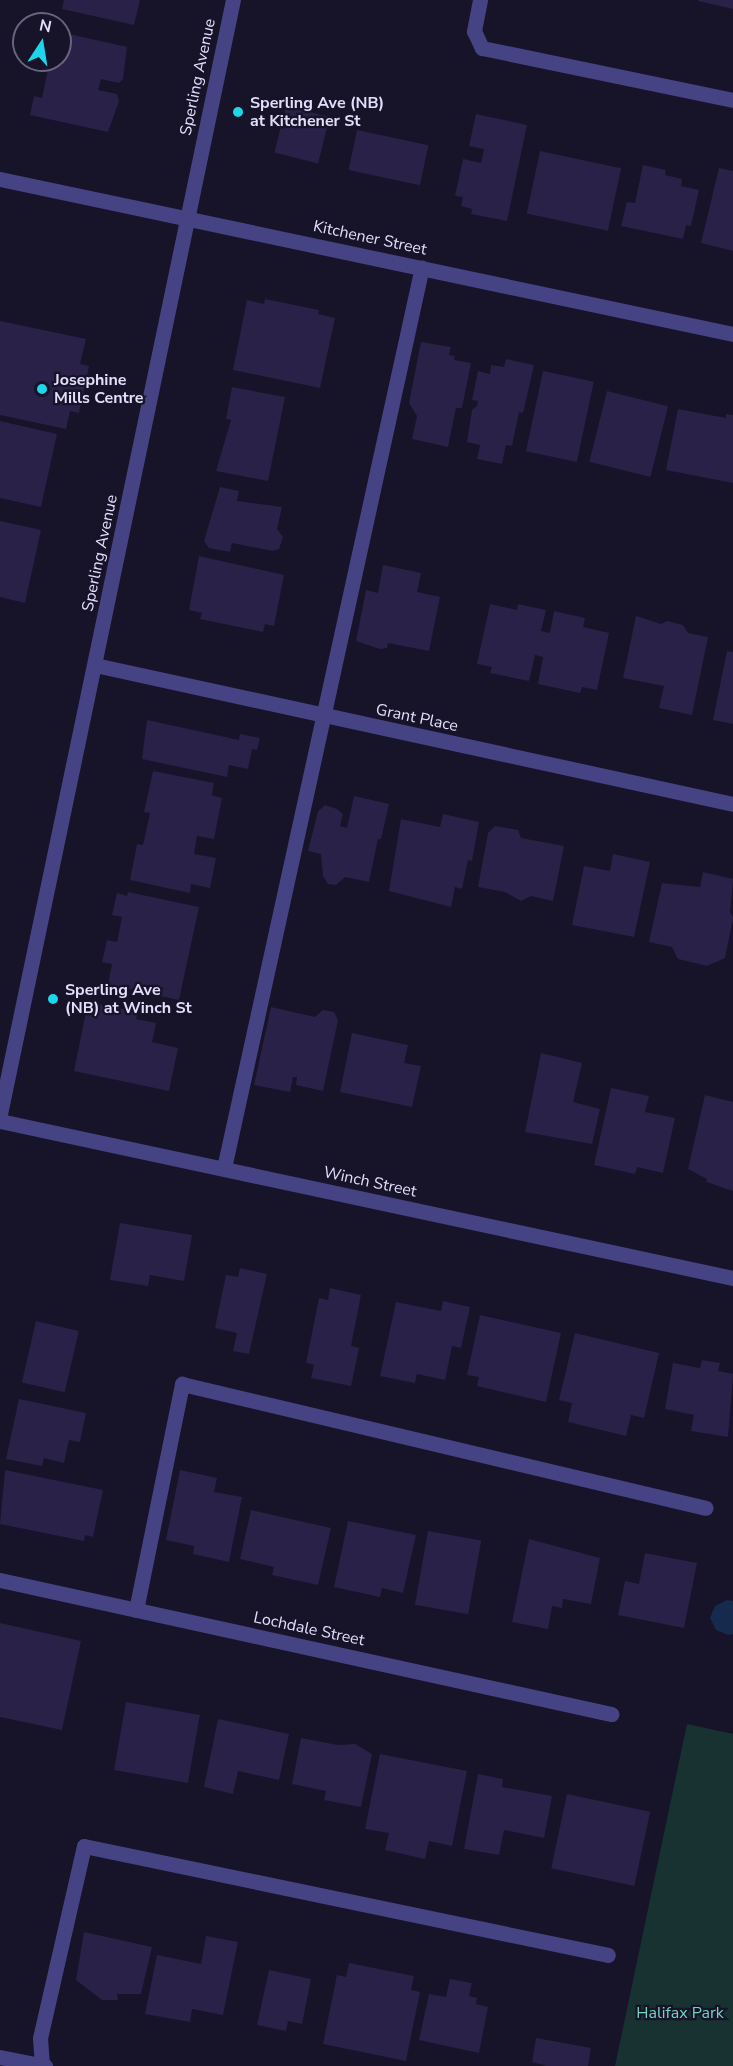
<!DOCTYPE html>
<html>
<head>
<meta charset="utf-8">
<style>
  body { margin:0 }
  #map { position:relative; width:733px; height:2066px; overflow:hidden; background:#171329; font-family:"Nunito Sans",sans-serif }
  div>[style] { position:absolute }
  .green>* { inset:0; background:#173231 }
  .water>* { inset:0; background:#152a4c }
  .building>* { inset:0; background:#292148; transform-origin:0 0 }
  .minor>* { height:15px; margin:-7.5px; padding:0 7.5px; transform-origin:7.5px; border-radius:7.5px; background:#454383 }
  .dots>* { width:16px; height:16px; translate:-50% -50%; box-sizing:border-box; border:3px solid #171329; border-radius:50% }
  span { translate:-50% -50%; white-space:nowrap; text-align:center; line-height:1.15; -webkit-text-stroke:4.5px #171329; paint-order:stroke }
  .street-label { font-size:16px; color:#e2defc }
  .poi-label { font-size:16px; color:#e2defc; font-weight:700 }
  .left { translate:0 -50%; text-align:left }
  .park-label { font-size:16px; color:#70d6bc }
  .north { position:absolute; left:12px; top:12px; width:60px; height:60px; box-sizing:border-box; background:#171329; border:2px solid #68647d; border-radius:50%; rotate:12deg; font-size:16px; font-weight:700; line-height:24px; text-align:center; color:#e2defc }
  .north::after { content:''; display:block; margin:auto; width:21px; height:27px; background:#1ed6e9; clip-path:polygon(50% 0,100% 100%,50% 72%,0 100%) }
</style>
</head>
<body>
<div id="map">
  <div class="green">
    <div style="clip-path:polygon(687px 1724px,733px 1734px,733px 2066px,615px 2066px)"></div>
  </div>
  <div class="water">
    <div style="clip-path:polygon(727px 1600px,733px 1601px,733px 1634px,728px 1635px,716px 1630px,710px 1618px,715px 1606px)"></div>
  </div>
  <div class="building">
    <div style="clip-path:polygon(64px 0,140px 0,134px 25px,62px 9px)"></div>
    <div style="clip-path:polygon(698px 0,733px 0,733px 9px,698px 1px)"></div>
    <div style="clip-path:polygon(60px 32px,127px 47px,123px 79px,119px 83px,101px 79px,98px 90px,117px 94px,119px 101px,108px 132px,30px 115px,34px 96px,42px 98px,50px 60px,60px 60px)"></div>
    <div style="left:286px;top:106px;width:45px;height:48px;rotate:14deg"></div>
    <div style="clip-path:polygon(476px 114px,527px 125px,507px 221px,471px 214px,472px 209px,461px 206px,463px 197px,455px 196px,463px 159px,481px 163px,484px 149px,469px 146px)"></div>
    <div style="left:357px;top:130px;width:73px;height:41px;rotate:12deg"></div>
    <div style="left:540px;top:151px;width:83px;height:64px;rotate:12deg"></div>
    <div style="clip-path:polygon(643px 165px,666px 170px,665px 175px,682px 179px,681px 186px,699px 190px,691px 226px,686px 225px,683px 239px,621px 226px,627px 202px,635px 203px)"></div>
    <div style="clip-path:polygon(719px 168px,733px 171px,733px 251px,701px 243px)"></div>
    <div style="clip-path:polygon(265px 299px,319px 310px,318px 314px,335px 318px,320px 388px,233px 370px,247px 300px,264px 304px)"></div>
    <div style="clip-path:polygon(0 321px,86px 339px,80px 364px,89px 366px,79px 413px,70px 411px,66px 429px,0 415px)"></div>
    <div style="clip-path:polygon(421px 342px,451px 347px,449px 355px,455px 356px,454px 360px,471px 363px,462px 408px,456px 408px,448px 447px,412px 439px,417px 416px,409px 403px)"></div>
    <div style="clip-path:polygon(506px 359px,534px 365px,523px 413px,519px 412px,512px 446px,506px 445px,502px 464px,477px 459px,480px 445px,467px 442px,472px 410px,477px 406px,478px 401px,472px 400px,478px 371px,490px 374px,491px 365px,504px 367px)"></div>
    <div style="left:543px;top:371px;width:52px;height:82px;rotate:12deg"></div>
    <div style="clip-path:polygon(232px 387px,285px 397px,268px 481px,216px 471px,231px 420px,226px 419px)"></div>
    <div style="left:607px;top:391px;width:63px;height:73px;rotate:14deg"></div>
    <div style="clip-path:polygon(678px 409px,726px 418px,726px 414px,733px 415px,733px 483px,666px 470px)"></div>
    <div style="clip-path:polygon(0 421px,57px 434px,41px 507px,0 498px)"></div>
    <div style="clip-path:polygon(220px 487px,239px 491px,237px 501px,282px 507px,277px 529px,283px 537px,279px 549px,273px 551px,232px 543px,230px 552px,209px 548px,204px 541px)"></div>
    <div style="clip-path:polygon(0 521px,41px 530px,25px 603px,0 597px)"></div>
    <div style="clip-path:polygon(199px 556px,284px 575px,274px 626px,265px 624px,263px 632px,200px 619px,202px 613px,189px 610px)"></div>
    <div style="clip-path:polygon(383px 565px,421px 573px,417px 592px,440px 597px,429px 651px,388px 643px,387px 648px,380px 649px,356px 641px,366px 590px,378px 593px)"></div>
    <div style="clip-path:polygon(490px 604px,517px 610px,518px 604px,546px 610px,541px 631px,550px 633px,554px 611px,585px 618px,583px 627px,609px 633px,597px 690px,582px 687px,580px 693px,538px 684px,543px 657px,535px 655px,529px 681px,490px 673px,492px 667px,477px 664px)"></div>
    <div style="clip-path:polygon(636px 616px,661px 624px,667px 621px,683px 625px,688px 633px,708px 637px,692px 715px,659px 708px,664px 686px,623px 678px)"></div>
    <div style="clip-path:polygon(727px 651px,733px 652px,733px 724px,713px 720px)"></div>
    <div style="clip-path:polygon(147px 720px,239px 740px,240px 734px,260px 738px,257px 750px,252px 749px,248px 769px,229px 765px,227px 777px,142px 759px)"></div>
    <div style="clip-path:polygon(153px 771px,214px 783px,212px 795px,222px 798px,214px 839px,197px 836px,194px 854px,216px 858px,210px 888px,191px 884px,190px 893px,130px 880px,137px 844px,143px 845px,150px 813px,144px 812px)"></div>
    <div style="clip-path:polygon(354px 796px,389px 804px,381px 839px,378px 839px,369px 882px,345px 877px,336px 885px,328px 884px,323px 876px,321px 854px,308px 851px,318px 811px,325px 805px,337px 809px,343px 814px,340px 826px,347px 828px)"></div>
    <div style="clip-path:polygon(443px 814px,479px 822px,472px 861px,468px 860px,462px 889px,455px 887px,451px 907px,389px 891px,401px 819px,440px 827px)"></div>
    <div style="clip-path:polygon(495px 826px,518px 830px,521px 838px,564px 846px,553px 901px,531px 896px,521px 901px,505px 892px,478px 887px,488px 833px)"></div>
    <div style="clip-path:polygon(613px 854px,650px 862px,634px 937px,572px 925px,584px 866px,610px 871px)"></div>
    <div style="clip-path:polygon(703px 872px,733px 879px,730px 912px,733px 918px,725px 958px,707px 966px,678px 959px,672px 947px,649px 942px,662px 883px,700px 887px)"></div>
    <div style="clip-path:polygon(128px 892px,199px 907px,179px 1000px,108px 985px,112px 964px,102px 962px,107px 940px,117px 942px,122px 917px,112px 915px,117px 893px,127px 896px)"></div>
    <div style="clip-path:polygon(88px 1002px,138px 1012px,136px 1019px,156px 1023px,152px 1042px,178px 1048px,169px 1091px,74px 1071px)"></div>
    <div style="clip-path:polygon(271px 1007px,315px 1017px,323px 1010px,334px 1012px,338px 1020px,323px 1091px,296px 1085px,297px 1077px,293px 1077px,290px 1092px,254px 1085px)"></div>
    <div style="clip-path:polygon(352px 1033px,408px 1045px,404px 1063px,421px 1066px,412px 1107px,340px 1092px)"></div>
    <div style="clip-path:polygon(541px 1053px,582px 1063px,573px 1102px,600px 1109px,592px 1144px,525px 1132px)"></div>
    <div style="clip-path:polygon(611px 1088px,649px 1096px,645px 1112px,675px 1118px,663px 1173px,637px 1167px,635px 1174px,594px 1165px)"></div>
    <div style="clip-path:polygon(705px 1095px,733px 1102px,733px 1191px,706px 1182px,707px 1179px,688px 1169px)"></div>
    <div style="clip-path:polygon(120px 1223px,192px 1235px,184px 1281px,150px 1275px,148px 1286px,110px 1280px)"></div>
    <div style="clip-path:polygon(240px 1268px,267px 1274px,249px 1354px,233px 1351px,237px 1333px,215px 1328px,226px 1275px,238px 1277px)"></div>
    <div style="clip-path:polygon(330px 1288px,361px 1295px,351px 1346px,359px 1348px,351px 1386px,311px 1378px,314px 1365px,306px 1363px,319px 1298px,328px 1300px)"></div>
    <div style="clip-path:polygon(443px 1301px,470px 1307px,461px 1348px,452px 1346px,445px 1380px,417px 1374px,415px 1383px,380px 1376px,396px 1302px,441px 1311px)"></div>
    <div style="clip-path:polygon(480px 1315px,561px 1333px,546px 1402px,477px 1386px,479px 1377px,467px 1375px)"></div>
    <div style="left:36px;top:1321px;width:44px;height:63px;rotate:13deg"></div>
    <div style="clip-path:polygon(575px 1333px,659px 1353px,644px 1418px,631px 1415px,626px 1436px,568px 1422px,572px 1403px,559px 1400px)"></div>
    <div style="clip-path:polygon(702px 1360px,720px 1363px,718px 1371px,733px 1374px,728px 1437px,691px 1431px,694px 1415px,665px 1409px,673px 1363px,700px 1368px)"></div>
    <div style="clip-path:polygon(19px 1399px,86px 1413px,80px 1442px,69px 1440px,64px 1463px,44px 1458px,42px 1466px,6px 1459px)"></div>
    <div style="clip-path:polygon(5px 1470px,103px 1490px,93px 1537px,85px 1535px,84px 1541px,0 1524px)"></div>
    <div style="clip-path:polygon(180px 1470px,217px 1478px,214px 1492px,242px 1497px,229px 1562px,193px 1554px,194px 1546px,166px 1540px)"></div>
    <div style="clip-path:polygon(251px 1510px,331px 1528px,318px 1585px,272px 1575px,274px 1567px,240px 1559px)"></div>
    <div style="clip-path:polygon(348px 1521px,416px 1535px,403px 1593px,382px 1588px,380px 1597px,334px 1587px)"></div>
    <div style="left:428px;top:1531px;width:54px;height:75px;rotate:10deg"></div>
    <div style="clip-path:polygon(529px 1539px,600px 1558px,591px 1604px,563px 1599px,562px 1608px,552px 1606px,548px 1629px,512px 1622px)"></div>
    <div style="clip-path:polygon(645px 1553px,697px 1563px,684px 1628px,618px 1615px,625px 1581px,639px 1584px)"></div>
    <div style="clip-path:polygon(0 1623px,81px 1641px,62px 1730px,0 1717px)"></div>
    <div style="left:126px;top:1702px;width:75px;height:69px;rotate:10deg"></div>
    <div style="clip-path:polygon(218px 1719px,289px 1734px,279px 1780px,238px 1771px,233px 1794px,204px 1787px)"></div>
    <div style="clip-path:polygon(301px 1738px,338px 1745px,355px 1744px,372px 1754px,361px 1807px,324px 1800px,326px 1791px,292px 1784px)"></div>
    <div style="clip-path:polygon(380px 1754px,467px 1771px,452px 1846px,429px 1841px,425px 1859px,385px 1850px,389px 1833px,365px 1829px)"></div>
    <div style="clip-path:polygon(478px 1774px,503px 1779px,502px 1787px,552px 1796px,544px 1838px,504px 1830px,499px 1855px,464px 1849px)"></div>
    <div style="left:567px;top:1794px;width:85px;height:76px;rotate:12deg"></div>
    <div style="clip-path:polygon(84px 1932px,152px 1947px,141px 1994px,117px 1994px,118px 2000px,102px 2000px,76px 1980px)"></div>
    <div style="clip-path:polygon(206px 1936px,238px 1942px,223px 2015px,192px 2009px,190px 2022px,145px 2014px,157px 1955px,201px 1964px)"></div>
    <div style="clip-path:polygon(349px 1963px,414px 1976px,411px 1990px,420px 1992px,406px 2061px,323px 2044px,337px 1975px,346px 1977px)"></div>
    <div style="clip-path:polygon(269px 1970px,311px 1979px,302px 2024px,288px 2021px,286px 2031px,257px 2025px)"></div>
    <div style="clip-path:polygon(450px 1979px,472px 1983px,469px 1996px,477px 1998px,476px 2004px,488px 2007px,479px 2053px,419px 2040px,429px 1994px,446px 1997px)"></div>
    <div style="clip-path:polygon(536px 2038px,591px 2048px,588px 2066px,547px 2066px,532px 2062px)"></div>
  </div>
  <div class="minor">
    <div style="left:480px;top:0;width:32px;rotate:101deg"></div>
    <div style="left:474px;top:31px;width:19px;rotate:65deg"></div>
    <div style="left:482px;top:48px;width:256px;rotate:11.7deg"></div>
    <div style="left:0;top:179px;width:749px;rotate:11.94deg"></div>
    <div style="left:95px;top:665px;width:653px;rotate:12.29deg"></div>
    <div style="left:0;top:1114px;width:1138px;rotate:-78.19deg"></div>
    <div style="left:0;top:1121px;width:750px;rotate:12.09deg"></div>
    <div style="left:224px;top:1168px;width:922px;rotate:-77.61deg"></div>
    <div style="left:0;top:1580px;width:626px;rotate:12.37deg"></div>
    <div style="left:136px;top:1610px;width:231px;rotate:-78.5deg"></div>
    <div style="left:182px;top:1384px;width:538px;rotate:13.31deg"></div>
    <div style="left:0;top:2057px;width:46px;rotate:11.3deg"></div>
    <div style="left:42px;top:2066px;width:28px;rotate:-94deg"></div>
    <div style="left:40px;top:2038px;width:197px;rotate:-77.1deg"></div>
    <div style="left:84px;top:1846px;width:535px;rotate:11.75deg"></div>
  </div>
  <div class="dots">
    <div style="left:238px;top:112px;background:#1ed6e9"></div>
    <div style="left:42px;top:389px;background:#1ed6e9"></div>
    <div style="left:53px;top:999px;background:#1ed6e9"></div>
  </div>
  <div class="street-label">
    <span style="left:198px;top:77px;rotate:-78deg">Sperling Avenue</span>
    <span style="left:370px;top:238px;rotate:12deg">Kitchener Street</span>
    <span style="left:100px;top:553px;rotate:-78deg">Sperling Avenue</span>
    <span style="left:417px;top:718px;rotate:12deg">Grant Place</span>
    <span style="left:370px;top:1182px;rotate:12deg">Winch Street</span>
    <span style="left:309px;top:1629px;rotate:12deg">Lochdale Street</span>
  </div>
  <div class="poi-label">
    <span class="left" style="left:250px;top:112px">Sperling Ave (NB)<br>at Kitchener St</span>
    <span class="left" style="left:54px;top:389px">Josephine<br>Mills Centre</span>
    <span class="left" style="left:65px;top:999px">Sperling Ave<br>(NB) at Winch St</span>
  </div>
  <div class="park-label">
    <span style="left:680px;top:2013px">Halifax Park</span>
  </div>
  <div class="north">N</div>
</div>
</body>
</html>
